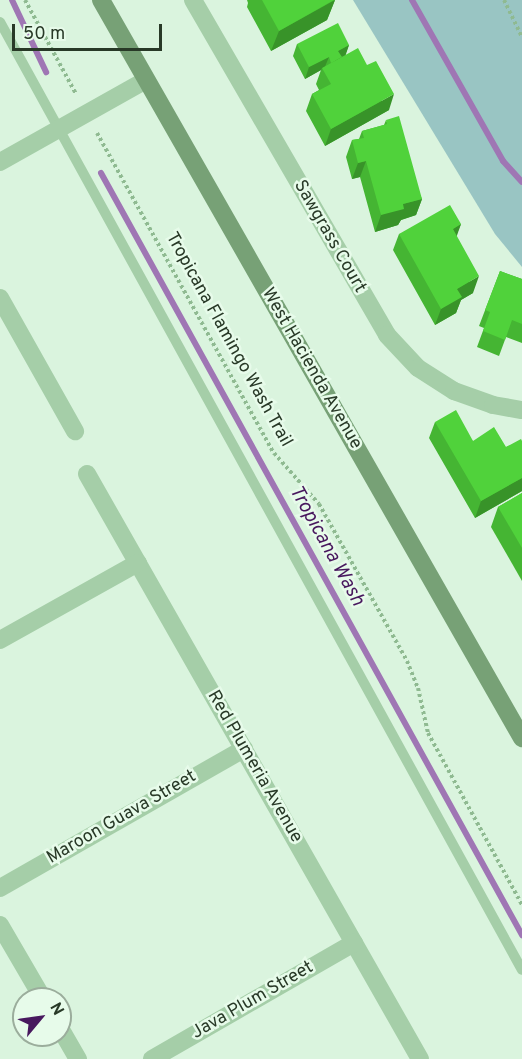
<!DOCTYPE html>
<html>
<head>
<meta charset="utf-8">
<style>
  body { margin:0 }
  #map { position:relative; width:522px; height:1059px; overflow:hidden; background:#daf4de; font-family:Overpass,sans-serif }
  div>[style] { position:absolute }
  .green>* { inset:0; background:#99c5c3 }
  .stream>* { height:6px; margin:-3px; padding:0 3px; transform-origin:3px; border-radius:3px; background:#9f76b4 }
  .path>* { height:4px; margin-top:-2px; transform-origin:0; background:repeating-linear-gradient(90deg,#8fba91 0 3px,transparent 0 6px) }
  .lane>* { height:10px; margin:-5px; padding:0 5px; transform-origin:5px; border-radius:5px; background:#a5cea8 }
  .street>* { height:18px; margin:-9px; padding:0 9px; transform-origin:9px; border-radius:9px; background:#a5cea8 }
  .secondary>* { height:18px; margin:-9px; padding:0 9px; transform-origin:9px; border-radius:9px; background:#77a176 }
  .wall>* { inset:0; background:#45b533 }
  .shaded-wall>* { inset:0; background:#389329 }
  .building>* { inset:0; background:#50d23b }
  span { translate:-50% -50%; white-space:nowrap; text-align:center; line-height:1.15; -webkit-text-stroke:5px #e7fbea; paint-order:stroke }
  .street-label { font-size:18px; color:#283927 }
  .water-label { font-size:20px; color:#48185e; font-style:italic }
  .north { position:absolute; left:12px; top:987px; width:60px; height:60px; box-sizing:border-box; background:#e7fbea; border:2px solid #9bad9c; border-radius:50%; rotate:61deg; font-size:16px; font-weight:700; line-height:24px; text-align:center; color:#283927 }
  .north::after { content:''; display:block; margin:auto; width:21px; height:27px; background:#48185e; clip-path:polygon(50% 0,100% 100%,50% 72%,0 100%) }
  .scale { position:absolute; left:12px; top:24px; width:150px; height:27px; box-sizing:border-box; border:3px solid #283927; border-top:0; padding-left:8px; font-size:18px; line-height:21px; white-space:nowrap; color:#283927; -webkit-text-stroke:4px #e7fbea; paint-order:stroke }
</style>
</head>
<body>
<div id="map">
  <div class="green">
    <div style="clip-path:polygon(353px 0,522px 0,522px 267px,495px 234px)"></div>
  </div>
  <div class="stream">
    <div style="left:12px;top:0;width:80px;rotate:64.7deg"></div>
    <div style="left:412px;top:0;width:185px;rotate:60.5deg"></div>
    <div style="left:503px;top:161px;width:28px;rotate:48deg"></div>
    <div style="left:101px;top:173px;width:871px;rotate:61.08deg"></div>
  </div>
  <div class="path">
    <div style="left:25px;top:0;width:107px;rotate:61.5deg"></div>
    <div style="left:504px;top:0;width:41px;rotate:64.1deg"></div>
    <div style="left:97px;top:133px;width:366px;rotate:61.1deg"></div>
    <div style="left:274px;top:453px;width:68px;rotate:48.6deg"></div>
    <div style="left:319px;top:504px;width:180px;rotate:60.7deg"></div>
    <div style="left:407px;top:661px;width:29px;rotate:68deg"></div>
    <div style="left:418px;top:688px;width:46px;rotate:77.5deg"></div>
    <div style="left:428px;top:733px;width:196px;rotate:61.3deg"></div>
  </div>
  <div class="lane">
    <div style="left:0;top:22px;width:1082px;rotate:61.16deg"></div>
  </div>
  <div class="street">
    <div style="left:193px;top:0;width:387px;rotate:59.9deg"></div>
    <div style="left:387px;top:335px;width:45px;rotate:46.8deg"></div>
    <div style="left:418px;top:368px;width:43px;rotate:32.6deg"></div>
    <div style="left:454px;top:391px;width:41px;rotate:19.7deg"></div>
    <div style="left:493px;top:405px;width:29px;rotate:10deg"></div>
    <div style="left:0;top:162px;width:167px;rotate:-29.3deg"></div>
    <div style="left:0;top:298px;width:153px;rotate:60.6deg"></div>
    <div style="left:87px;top:474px;width:673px;rotate:60.35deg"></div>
    <div style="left:0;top:640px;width:158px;rotate:-29.2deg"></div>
    <div style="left:0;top:888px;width:281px;rotate:-29.7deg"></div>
    <div style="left:0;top:925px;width:86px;rotate:59.8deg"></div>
    <div style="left:60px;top:1028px;width:36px;rotate:60deg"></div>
    <div style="left:152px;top:1059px;width:233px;rotate:-29.9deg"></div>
  </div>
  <div class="secondary">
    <div style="left:101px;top:0;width:850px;rotate:60.3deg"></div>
  </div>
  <div class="wall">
    <div style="clip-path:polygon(247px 0,335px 0,327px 20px,271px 51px,247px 7px,248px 3px)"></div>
    <div style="clip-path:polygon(297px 44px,349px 45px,345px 55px,389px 110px,325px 146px,306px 111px,312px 94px,319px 90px,316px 84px,321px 70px,305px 79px,293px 56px)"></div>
    <div style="clip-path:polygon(386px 120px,422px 199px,416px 215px,401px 220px,398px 225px,375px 232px,360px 177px,352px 179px,346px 157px,352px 140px,359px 139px,362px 131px,384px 125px)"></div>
    <div style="clip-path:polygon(461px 224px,456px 236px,473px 293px,461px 300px,456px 313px,435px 325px,393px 250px,399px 234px)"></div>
    <div style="clip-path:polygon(500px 271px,522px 279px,522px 343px,506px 337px,499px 356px,477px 347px,484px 328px,479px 326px)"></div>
    <div style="clip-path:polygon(435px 422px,473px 441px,506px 447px,522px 441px,522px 491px,475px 518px,429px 438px)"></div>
    <div style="clip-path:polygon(522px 493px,522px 581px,491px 527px,498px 507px)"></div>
  </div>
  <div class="shaded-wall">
    <div style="clip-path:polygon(335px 0,327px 20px,271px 51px,279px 31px)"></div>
    <div style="clip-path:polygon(349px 45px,345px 57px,334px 62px,338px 51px)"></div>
    <div style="clip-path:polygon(329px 57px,324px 69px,322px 68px,321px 70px,305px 79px,309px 67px)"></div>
    <div style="clip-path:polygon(394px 94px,389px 110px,325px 146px,331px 129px)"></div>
    <div style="clip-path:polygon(366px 161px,360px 177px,352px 179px,358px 163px)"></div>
    <div style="clip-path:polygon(422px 199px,416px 215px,401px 220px,398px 225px,375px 232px,381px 215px,403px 204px)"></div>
    <div style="clip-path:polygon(461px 224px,455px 241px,453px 229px)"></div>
    <div style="clip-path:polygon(479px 276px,473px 293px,461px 300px,456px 313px,435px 325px,441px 309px,457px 289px)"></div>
    <div style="clip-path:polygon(522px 478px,522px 491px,475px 518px,481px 501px)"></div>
  </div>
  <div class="building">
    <div style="clip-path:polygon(262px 0,334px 0,279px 31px)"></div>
    <div style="clip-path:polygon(338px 23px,349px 45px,338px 51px,342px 57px,331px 63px,329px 57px,309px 67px,297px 44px)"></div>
    <div style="clip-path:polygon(358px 48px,367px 65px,376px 61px,394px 94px,331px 129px,312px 94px,331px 84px,322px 68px)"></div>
    <div style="clip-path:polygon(399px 116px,422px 199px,403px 204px,404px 209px,381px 215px,366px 161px,358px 163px,352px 140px,364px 138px,362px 131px,387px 124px,386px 120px)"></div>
    <div style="clip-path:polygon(450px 205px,461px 224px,453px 229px,479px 276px,457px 289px,462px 297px,441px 309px,399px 234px)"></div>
    <div style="clip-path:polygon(500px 271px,522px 279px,522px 324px,512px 320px,505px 340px,483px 331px,490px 312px,485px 310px)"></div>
    <div style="clip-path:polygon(456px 410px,473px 441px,494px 427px,506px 447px,521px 439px,522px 441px,522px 478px,481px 501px,435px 422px)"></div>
    <div style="clip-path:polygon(522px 493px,522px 548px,498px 507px)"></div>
  </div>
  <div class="street-label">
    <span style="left:329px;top:237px;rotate:60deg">Sawgrass Court</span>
    <span style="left:228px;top:340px;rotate:61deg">Tropicana Flamingo Wash Trail</span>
    <span style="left:311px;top:369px;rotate:60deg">West Hacienda Avenue</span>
    <span style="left:254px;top:767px;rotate:60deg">Red Plumeria Avenue</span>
    <span style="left:122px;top:818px;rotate:-30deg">Maroon Guava Street</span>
    <span style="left:253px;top:1001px;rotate:-30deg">Java Plum Street</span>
  </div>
  <div class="water-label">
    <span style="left:326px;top:546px;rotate:61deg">Tropicana Wash</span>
  </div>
  <div class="north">N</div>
  <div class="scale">50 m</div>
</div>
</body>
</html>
